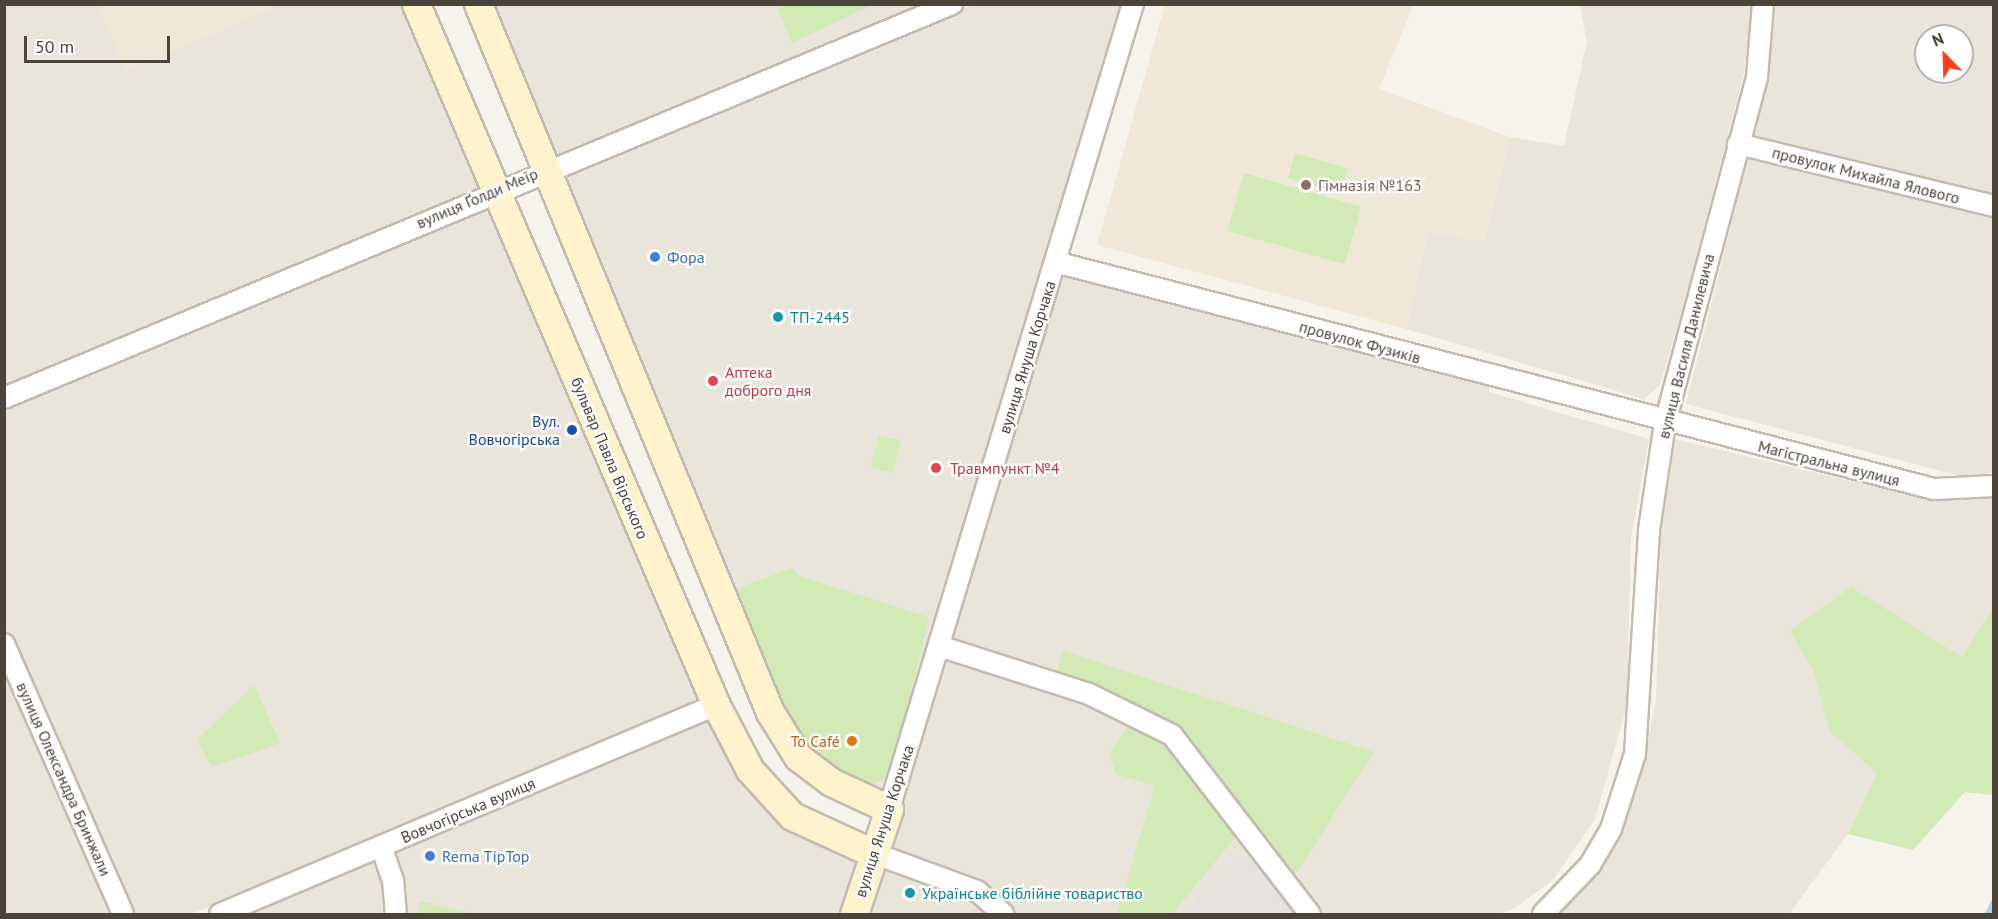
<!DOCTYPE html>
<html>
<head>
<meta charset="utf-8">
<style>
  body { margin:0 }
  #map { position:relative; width:1998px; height:919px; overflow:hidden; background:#f6f3ec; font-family:"PT Sans",sans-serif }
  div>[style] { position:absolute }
  .residential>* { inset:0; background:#eae5da }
  .industrial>* { inset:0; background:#e6e2dd }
  .education>* { inset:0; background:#efe8d6 }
  .green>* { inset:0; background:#d2eab5; transform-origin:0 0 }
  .stream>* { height:6px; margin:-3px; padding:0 3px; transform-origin:3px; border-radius:3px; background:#a9d4f2 }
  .roads { filter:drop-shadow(2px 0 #c2bbae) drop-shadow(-2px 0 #c2bbae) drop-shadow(0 2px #c2bbae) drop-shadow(0 -2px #c2bbae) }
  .street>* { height:20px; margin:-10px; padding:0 10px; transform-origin:10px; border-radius:10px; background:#fff }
  .secondary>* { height:27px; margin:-13.5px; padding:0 13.5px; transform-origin:13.5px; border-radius:13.5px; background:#fff3cd }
  .dots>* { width:16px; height:16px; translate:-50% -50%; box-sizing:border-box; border:3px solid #fff; border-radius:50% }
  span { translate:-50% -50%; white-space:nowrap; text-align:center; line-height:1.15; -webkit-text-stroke:4.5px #fff; paint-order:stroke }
  .street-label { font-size:16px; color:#4b4439 }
  .education-label { font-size:16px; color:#785e54 }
  .left { translate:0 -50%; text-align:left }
  .shop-label { font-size:16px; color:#366cbe }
  .culture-label { font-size:16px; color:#0d838f }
  .health-label { font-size:16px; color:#be3a42 }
  .transit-label { font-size:16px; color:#164399 }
  .right { translate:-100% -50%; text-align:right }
  .food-label { font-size:16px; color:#c56008 }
  .frame { position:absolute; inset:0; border:6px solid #4b4439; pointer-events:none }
  .north { position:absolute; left:1914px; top:24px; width:60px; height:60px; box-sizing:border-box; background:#fff; border:2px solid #b7b4b0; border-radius:50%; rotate:337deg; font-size:16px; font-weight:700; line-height:24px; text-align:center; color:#4b4439 }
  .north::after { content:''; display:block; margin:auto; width:21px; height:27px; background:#fc3f1d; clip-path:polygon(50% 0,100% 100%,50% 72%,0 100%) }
  .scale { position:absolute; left:24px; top:36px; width:146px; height:27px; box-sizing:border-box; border:3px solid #4b4439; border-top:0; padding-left:8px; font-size:18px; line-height:21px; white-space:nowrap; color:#4b4439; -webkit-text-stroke:4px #fff; paint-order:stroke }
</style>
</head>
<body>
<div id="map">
  <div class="residential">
    <div style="clip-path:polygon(5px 5px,407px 5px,482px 180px,478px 192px,5px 391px)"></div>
    <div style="clip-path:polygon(487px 5px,932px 5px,562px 156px,551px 153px)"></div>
    <div style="clip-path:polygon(972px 5px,1126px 5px,890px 785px,872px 793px,782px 719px,557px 181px,561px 170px)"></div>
    <div style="clip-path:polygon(1580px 5px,1753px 5px,1744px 72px,1683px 309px,1659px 386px,1644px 399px,1406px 329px,1428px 232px,1484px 241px,1510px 137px,1564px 146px,1587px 41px)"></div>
    <div style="clip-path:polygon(evenodd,1775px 5px,1993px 5px,1993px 196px,1752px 136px,1767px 81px,1775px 5px,1926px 36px,1962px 36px,1962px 72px,1926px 72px,1926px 36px)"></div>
    <div style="clip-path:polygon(1748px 158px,1993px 215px,1993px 472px,1967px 478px,1686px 404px)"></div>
    <div style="clip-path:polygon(488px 204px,699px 679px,697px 696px,688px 710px,191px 914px,129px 914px,5px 628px,4px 405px)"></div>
    <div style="clip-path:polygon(1062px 272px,1489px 382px,1489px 392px,1649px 439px,1631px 537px,1627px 705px,1595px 819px,1554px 879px,1515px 908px,1500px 914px,1322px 914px,1173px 731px,947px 641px)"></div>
    <div style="clip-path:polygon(1675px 439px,1912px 496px,1993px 497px,1993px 629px,1971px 668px,1830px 732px,1877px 773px,1848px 834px,1789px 914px,1558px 914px,1599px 871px,1639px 782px,1656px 701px,1661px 529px)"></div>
    <div style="clip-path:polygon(942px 653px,1067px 691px,1137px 724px,1252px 846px,1218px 873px,1184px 914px,859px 914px)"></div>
    <div style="clip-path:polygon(5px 666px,110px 914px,5px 914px)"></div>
    <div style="clip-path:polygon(700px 720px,722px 726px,802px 832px,854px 862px,858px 873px,845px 914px,242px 914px)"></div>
  </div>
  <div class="industrial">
    <div style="clip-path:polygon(1252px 846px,1305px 914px,1184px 914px,1218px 873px)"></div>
  </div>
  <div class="education">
    <div style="clip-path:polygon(271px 5px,272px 9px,126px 71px,99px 5px)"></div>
    <div style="clip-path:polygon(1165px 5px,1413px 5px,1379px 89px,1510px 137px,1484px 242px,1428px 232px,1406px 329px,1097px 245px)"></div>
  </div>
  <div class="green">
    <div style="clip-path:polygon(874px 4px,792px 43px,776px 5px,776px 4px)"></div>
    <div style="left:1295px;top:153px;width:55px;height:26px;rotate:16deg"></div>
    <div style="left:1244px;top:173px;width:122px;height:60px;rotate:16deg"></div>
    <div style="left:879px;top:435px;width:23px;height:33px;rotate:15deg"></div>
    <div style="clip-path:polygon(792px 568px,799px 576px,929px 617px,891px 777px,863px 788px,809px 755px,785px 712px,736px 589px)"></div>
    <div style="clip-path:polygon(1851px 587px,1962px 657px,1993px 609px,1993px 795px,1965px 792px,1913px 850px,1848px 834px,1877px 773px,1830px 732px,1814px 673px,1790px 631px)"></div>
    <div style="clip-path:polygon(1063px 651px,1374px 752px,1290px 883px,1244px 827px,1172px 914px,1117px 914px,1155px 786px,1116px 774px,1109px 754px,1130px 723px,1054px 682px)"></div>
    <div style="clip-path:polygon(254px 685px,280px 743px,212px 767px,197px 740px)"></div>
    <div style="clip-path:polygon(420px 901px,476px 914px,417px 914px)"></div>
  </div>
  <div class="stream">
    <div style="left:1988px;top:914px;width:13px;rotate:-63deg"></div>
  </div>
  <div class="roads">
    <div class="street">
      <div style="left:1738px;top:144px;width:263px;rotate:13.6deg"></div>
      <div style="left:1055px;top:262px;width:908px;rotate:14.48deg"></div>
      <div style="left:1934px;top:489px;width:60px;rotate:-2.9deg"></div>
      <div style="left:4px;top:398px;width:1027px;rotate:-22.57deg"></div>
      <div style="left:4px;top:644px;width:295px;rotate:66.2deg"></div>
      <div style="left:939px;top:646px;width:157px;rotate:17.7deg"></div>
      <div style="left:1089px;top:694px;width:93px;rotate:26.3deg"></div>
      <div style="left:1172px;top:735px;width:226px;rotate:52.4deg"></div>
      <div style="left:889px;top:809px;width:841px;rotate:-73.14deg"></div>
      <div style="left:381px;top:846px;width:36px;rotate:71deg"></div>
      <div style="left:393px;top:880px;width:34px;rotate:85deg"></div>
      <div style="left:873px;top:853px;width:111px;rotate:20.1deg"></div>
      <div style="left:977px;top:891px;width:35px;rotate:41deg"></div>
      <div style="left:220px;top:914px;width:538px;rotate:-22.85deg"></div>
      <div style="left:1543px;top:914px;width:68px;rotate:-46.2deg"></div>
      <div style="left:1590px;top:865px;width:42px;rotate:-59.7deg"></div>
      <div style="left:1611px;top:829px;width:79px;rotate:-72.3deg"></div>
      <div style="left:1635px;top:754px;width:224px;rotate:-86.4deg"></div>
      <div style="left:1649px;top:530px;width:108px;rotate:-81.5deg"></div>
      <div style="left:1665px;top:423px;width:358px;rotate:-75.1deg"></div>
      <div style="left:1757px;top:77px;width:73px;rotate:-85.3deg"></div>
    </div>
    <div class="secondary">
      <div style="left:416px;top:4px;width:762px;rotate:66.83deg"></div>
      <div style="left:716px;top:705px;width:73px;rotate:62.4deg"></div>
      <div style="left:750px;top:770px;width:62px;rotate:47.6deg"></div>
      <div style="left:792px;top:816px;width:89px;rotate:24.6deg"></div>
      <div style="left:478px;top:4px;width:766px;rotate:67.59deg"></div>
      <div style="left:770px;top:712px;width:53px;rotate:58.1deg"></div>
      <div style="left:798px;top:757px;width:41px;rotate:37.1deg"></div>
      <div style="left:831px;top:782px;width:64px;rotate:25deg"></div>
      <div style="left:889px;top:809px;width:111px;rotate:108.4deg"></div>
    </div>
  </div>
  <div class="dots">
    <div style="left:1306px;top:185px;background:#8d6e63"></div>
    <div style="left:655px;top:257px;background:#3f7fe0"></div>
    <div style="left:778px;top:317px;background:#0f9aa8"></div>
    <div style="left:713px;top:381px;background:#e0444e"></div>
    <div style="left:572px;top:430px;background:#1a4fb4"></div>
    <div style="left:936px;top:468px;background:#e0444e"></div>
    <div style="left:852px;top:741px;background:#e8710a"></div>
    <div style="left:430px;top:856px;background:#3f7fe0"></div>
    <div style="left:910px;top:893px;background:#0f9aa8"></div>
  </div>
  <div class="street-label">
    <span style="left:1866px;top:175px;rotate:14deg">провулок Михайла Ялового</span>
    <span style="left:477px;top:198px;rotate:-23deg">вулиця Ґолди Меїр</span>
    <span style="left:1360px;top:342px;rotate:15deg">провулок Фузиків</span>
    <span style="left:1686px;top:346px;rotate:-76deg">вулиця Василя Данилевича</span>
    <span style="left:1027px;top:357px;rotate:-73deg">вулиця Януша Корчака</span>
    <span style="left:610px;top:458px;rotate:67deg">бульвар Павла Вірського</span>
    <span style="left:1829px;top:463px;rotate:14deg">Магістральна вулиця</span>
    <span style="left:64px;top:779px;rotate:66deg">вулиця Олександра Бринжали</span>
    <span style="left:468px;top:810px;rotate:-23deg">Вовчогірська вулиця</span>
    <span style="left:884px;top:821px;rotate:-72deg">вулиця Януша Корчака</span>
  </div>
  <div class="education-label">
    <span class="left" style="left:1318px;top:185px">Гімназія №163</span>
  </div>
  <div class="shop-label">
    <span class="left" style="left:667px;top:257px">Фора</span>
    <span class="left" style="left:442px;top:856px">Rema TipTop</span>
  </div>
  <div class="culture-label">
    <span class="left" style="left:790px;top:317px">ТП-2445</span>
    <span class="left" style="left:922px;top:893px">Українське біблійне товариство</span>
  </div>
  <div class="health-label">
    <span class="left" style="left:725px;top:381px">Аптека<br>доброго дня</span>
    <span class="left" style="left:950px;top:468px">Травмпункт №4</span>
  </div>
  <div class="transit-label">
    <span class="right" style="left:560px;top:430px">Вул.<br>Вовчогірська</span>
  </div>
  <div class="food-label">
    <span class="right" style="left:840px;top:741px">To Café</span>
  </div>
  <div class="frame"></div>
  <div class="north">N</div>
  <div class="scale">50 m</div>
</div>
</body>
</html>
